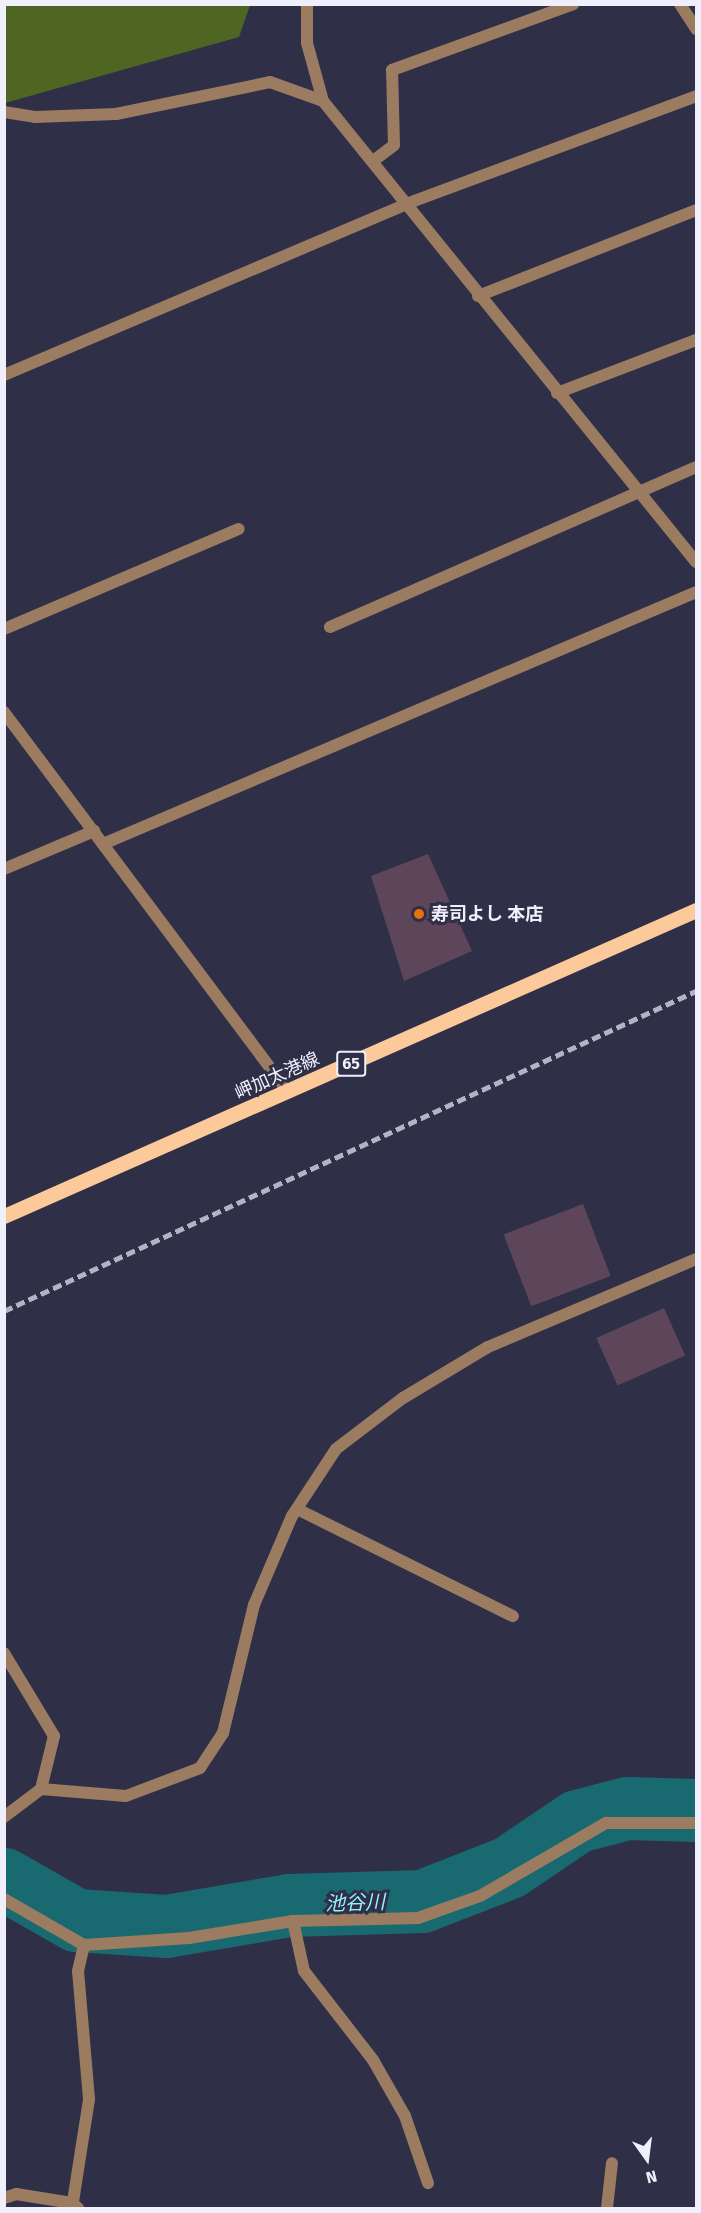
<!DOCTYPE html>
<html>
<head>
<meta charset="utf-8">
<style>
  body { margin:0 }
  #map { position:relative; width:701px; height:2213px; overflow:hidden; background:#302f48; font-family:"Fira Sans","Noto Sans JP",sans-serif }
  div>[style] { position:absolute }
  .forest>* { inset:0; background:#4e6621 }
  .river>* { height:63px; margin:-31.5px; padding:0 31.5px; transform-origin:31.5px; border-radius:31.5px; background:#196971 }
  .building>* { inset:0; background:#5d465a; transform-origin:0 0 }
  .minor>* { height:12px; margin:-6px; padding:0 6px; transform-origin:6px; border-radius:6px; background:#9b7c60 }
  .tertiary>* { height:12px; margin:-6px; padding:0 6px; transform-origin:6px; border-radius:6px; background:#9b7c60 }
  .primary>* { height:15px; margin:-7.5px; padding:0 7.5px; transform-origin:7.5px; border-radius:7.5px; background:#fcc99a }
  .rail>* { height:4.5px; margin-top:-2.25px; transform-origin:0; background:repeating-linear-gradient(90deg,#b3b3c3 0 9px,transparent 0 13.5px) }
  .dots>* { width:16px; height:16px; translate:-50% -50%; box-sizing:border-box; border:3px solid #302f48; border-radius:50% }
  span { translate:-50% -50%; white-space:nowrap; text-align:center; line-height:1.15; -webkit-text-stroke:6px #302f48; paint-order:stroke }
  .shield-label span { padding:2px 4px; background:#302f48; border:2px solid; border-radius:4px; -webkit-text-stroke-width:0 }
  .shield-label { font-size:16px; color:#f0f0fd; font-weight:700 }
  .poi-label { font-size:18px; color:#f0f0fd; font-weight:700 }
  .left { translate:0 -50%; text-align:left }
  .street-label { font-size:18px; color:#f0f0fd }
  .water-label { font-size:20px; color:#91f0fc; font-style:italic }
  .frame { position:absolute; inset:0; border:6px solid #f0f0fd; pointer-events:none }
  .north { position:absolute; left:617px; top:2129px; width:60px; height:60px; -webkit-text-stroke:4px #302f48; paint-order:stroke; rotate:166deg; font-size:16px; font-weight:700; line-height:24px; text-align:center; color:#f0f0fd }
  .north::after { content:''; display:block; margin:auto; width:21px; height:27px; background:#f0f0fd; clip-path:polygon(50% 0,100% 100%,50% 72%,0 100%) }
</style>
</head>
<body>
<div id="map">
  <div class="forest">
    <div style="clip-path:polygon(5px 4px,250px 4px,250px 5px,239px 37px,5px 103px)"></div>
  </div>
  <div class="river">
    <div style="left:4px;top:1879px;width:83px;rotate:29.7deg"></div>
    <div style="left:76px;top:1920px;width:90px;rotate:3.8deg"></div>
    <div style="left:166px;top:1926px;width:125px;rotate:-9.7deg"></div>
    <div style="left:289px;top:1905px;width:133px;rotate:-1.7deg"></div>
    <div style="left:422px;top:1901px;width:93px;rotate:-21.3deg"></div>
    <div style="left:509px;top:1867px;width:82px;rotate:-34.1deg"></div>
    <div style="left:577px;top:1821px;width:52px;rotate:-14.6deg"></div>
    <div style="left:627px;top:1808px;width:69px;rotate:1.7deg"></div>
  </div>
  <div class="building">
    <div style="clip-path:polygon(428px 854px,472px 951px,404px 981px,371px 876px)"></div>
    <div style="left:583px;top:1204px;width:77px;height:85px;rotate:69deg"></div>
    <div style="left:664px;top:1308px;width:52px;height:74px;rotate:66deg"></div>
  </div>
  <div class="minor">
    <div style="left:680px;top:4px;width:30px;rotate:57deg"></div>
    <div style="left:4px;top:112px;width:31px;rotate:9deg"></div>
    <div style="left:35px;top:117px;width:81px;rotate:-2.1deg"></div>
    <div style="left:116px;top:114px;width:157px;rotate:-11.7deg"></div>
    <div style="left:270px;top:82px;width:56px;rotate:19.7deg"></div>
    <div style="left:373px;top:161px;width:26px;rotate:-37deg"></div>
    <div style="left:394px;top:145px;width:75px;rotate:-91.5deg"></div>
    <div style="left:392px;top:70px;width:193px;rotate:-20deg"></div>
    <div style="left:478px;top:296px;width:234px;rotate:-21.5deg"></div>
    <div style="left:4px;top:375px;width:437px;rotate:-23deg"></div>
    <div style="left:406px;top:204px;width:309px;rotate:-20.4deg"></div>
    <div style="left:557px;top:393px;width:149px;rotate:-20.9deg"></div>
    <div style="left:330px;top:627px;width:399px;rotate:-23.6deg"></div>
    <div style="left:4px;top:629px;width:255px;rotate:-23.1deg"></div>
    <div style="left:4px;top:712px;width:474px;rotate:53.2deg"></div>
    <div style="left:103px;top:844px;width:644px;rotate:-23.02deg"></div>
    <div style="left:4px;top:869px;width:98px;rotate:-22.9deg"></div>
    <div style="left:297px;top:1509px;width:241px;rotate:26.4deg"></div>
    <div style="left:4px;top:1653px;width:97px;rotate:58.9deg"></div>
    <div style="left:54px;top:1736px;width:55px;rotate:103.8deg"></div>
    <div style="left:41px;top:1789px;width:46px;rotate:142.9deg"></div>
    <div style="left:41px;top:1789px;width:85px;rotate:4.7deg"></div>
    <div style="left:126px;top:1796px;width:79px;rotate:-20.7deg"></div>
    <div style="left:200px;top:1768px;width:42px;rotate:-56.7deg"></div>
    <div style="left:223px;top:1733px;width:132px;rotate:-76.4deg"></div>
    <div style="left:254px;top:1605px;width:97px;rotate:-66.9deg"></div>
    <div style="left:292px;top:1516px;width:80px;rotate:-56.7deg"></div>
    <div style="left:336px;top:1449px;width:84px;rotate:-37.3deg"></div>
    <div style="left:403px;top:1398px;width:99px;rotate:-31deg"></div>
    <div style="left:488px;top:1347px;width:226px;rotate:-22.9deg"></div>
    <div style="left:4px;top:1899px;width:92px;rotate:29.9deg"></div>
    <div style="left:84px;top:1945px;width:105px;rotate:-3.8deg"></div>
    <div style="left:189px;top:1938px;width:105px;rotate:-9.3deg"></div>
    <div style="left:293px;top:1921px;width:125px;rotate:-1.4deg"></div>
    <div style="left:418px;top:1918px;width:66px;rotate:-19.5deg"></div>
    <div style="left:480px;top:1896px;width:146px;rotate:-30.1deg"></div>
    <div style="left:606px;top:1823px;width:90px"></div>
    <div style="left:293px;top:1921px;width:51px;rotate:77.6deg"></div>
    <div style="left:304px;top:1971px;width:113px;rotate:52.2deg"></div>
    <div style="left:373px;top:2060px;width:64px;rotate:60.3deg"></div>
    <div style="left:405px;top:2116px;width:71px;rotate:71.1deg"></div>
    <div style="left:4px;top:2198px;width:13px;rotate:-18deg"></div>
    <div style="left:16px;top:2194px;width:57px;rotate:9.1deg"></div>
    <div style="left:72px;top:2203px;width:8px;rotate:40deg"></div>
    <div style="left:72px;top:2208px;width:110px;rotate:-81.1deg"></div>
    <div style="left:89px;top:2099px;width:128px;rotate:-94.9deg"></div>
    <div style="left:78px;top:1971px;width:27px;rotate:-77deg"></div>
    <div style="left:607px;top:2208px;width:45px;rotate:-83.7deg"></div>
  </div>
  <div class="tertiary">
    <div style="left:307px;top:4px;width:39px;rotate:90deg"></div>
    <div style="left:307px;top:43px;width:60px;rotate:74.6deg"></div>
    <div style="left:323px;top:101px;width:593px;rotate:51.02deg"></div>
  </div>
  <div class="primary">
    <div style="left:4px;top:1216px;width:757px;rotate:-23.85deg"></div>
  </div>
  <div class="rail">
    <div style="left:4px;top:1311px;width:762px;rotate:-24.82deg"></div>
  </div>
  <div class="dots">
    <div style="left:419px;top:914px;background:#e8710a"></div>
  </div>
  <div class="shield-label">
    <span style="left:351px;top:1064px">65</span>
  </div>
  <div class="poi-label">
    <span class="left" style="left:431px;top:914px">寿司よし 本店</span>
  </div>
  <div class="street-label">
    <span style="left:277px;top:1076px;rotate:-24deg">岬加太港線</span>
  </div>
  <div class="water-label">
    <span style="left:355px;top:1903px;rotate:-2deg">池谷川</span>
  </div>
  <div class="frame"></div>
  <div class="north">N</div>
</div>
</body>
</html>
